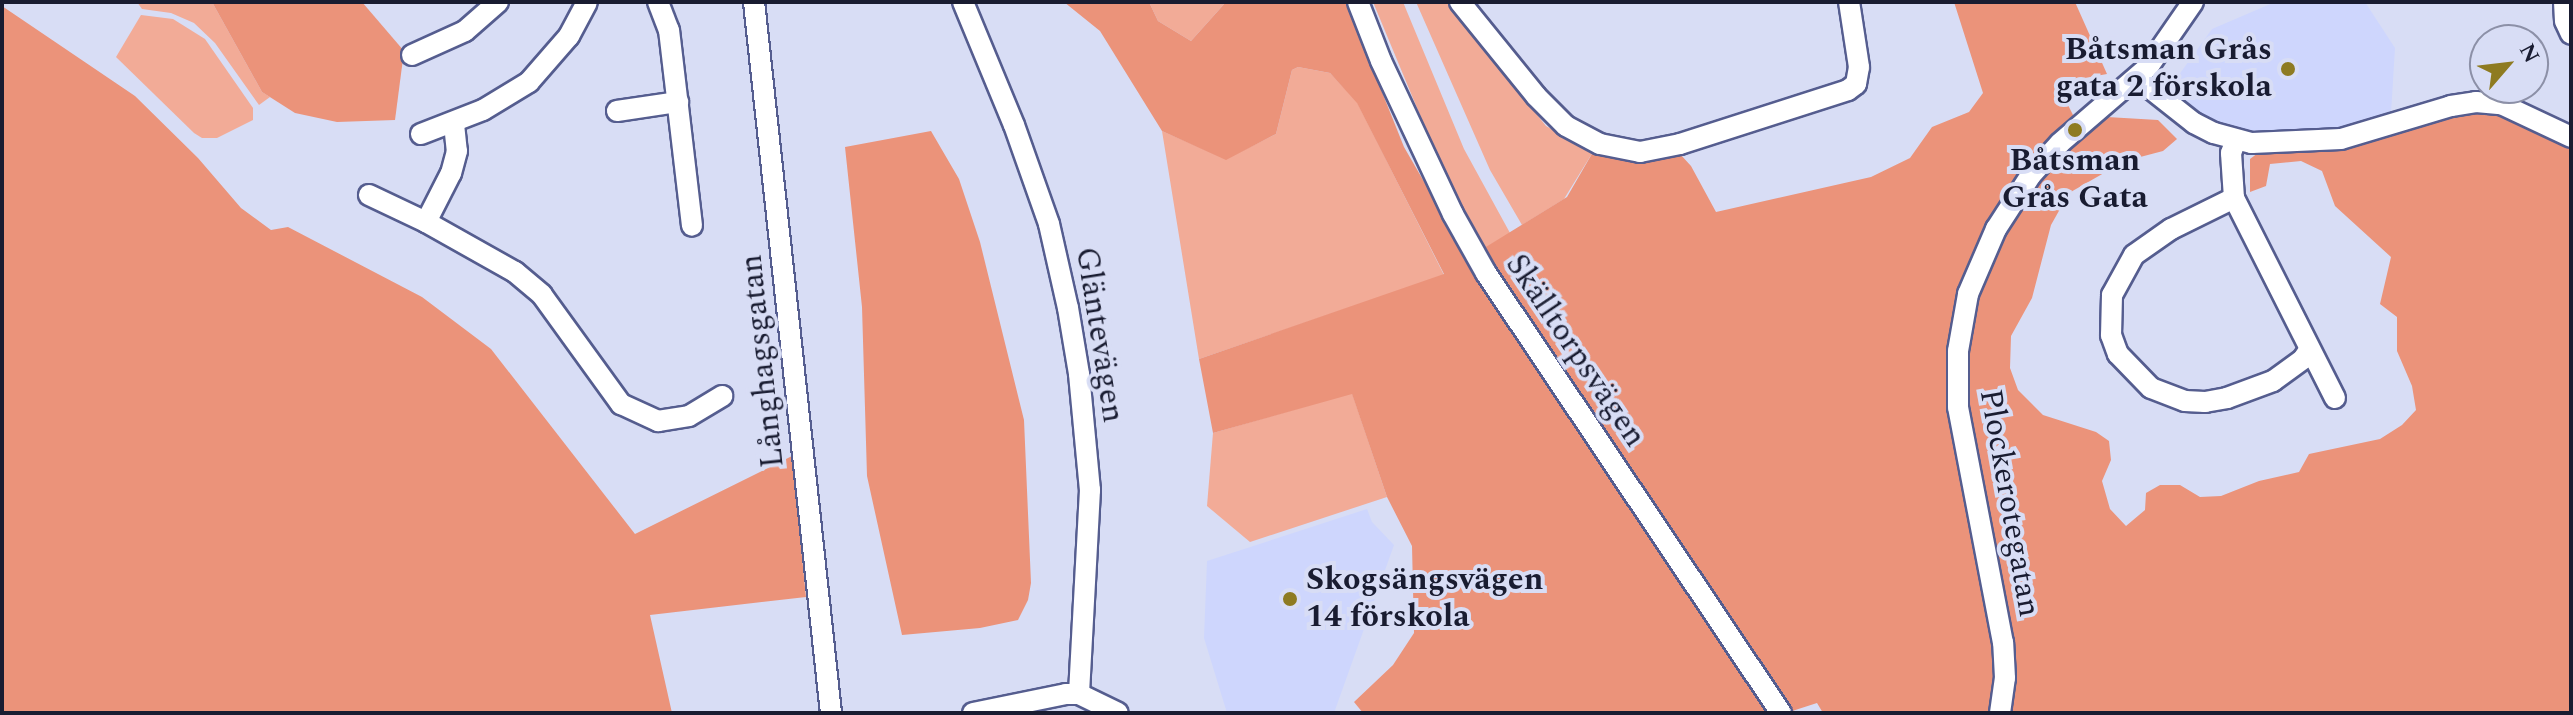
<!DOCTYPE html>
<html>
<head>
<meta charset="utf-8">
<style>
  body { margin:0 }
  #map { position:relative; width:2573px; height:715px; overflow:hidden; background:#d8ddf5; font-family:Spectral,serif }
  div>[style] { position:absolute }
  .built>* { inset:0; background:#ced6fd }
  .green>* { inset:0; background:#f2ab97 }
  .forest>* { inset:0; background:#eb937a }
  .roads { filter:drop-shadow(2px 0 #555d8f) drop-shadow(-2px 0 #555d8f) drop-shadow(0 2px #555d8f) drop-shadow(0 -2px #555d8f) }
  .minor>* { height:20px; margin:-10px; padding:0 10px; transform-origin:10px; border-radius:10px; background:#fff }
  .dots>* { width:22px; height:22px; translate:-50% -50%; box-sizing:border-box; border:4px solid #d8ddf5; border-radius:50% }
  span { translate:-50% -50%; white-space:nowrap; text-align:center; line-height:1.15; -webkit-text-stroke:8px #d8ddf5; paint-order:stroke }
  .poi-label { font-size:32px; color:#191c31; font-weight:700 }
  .right { translate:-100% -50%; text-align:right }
  .left { translate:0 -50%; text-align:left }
  .street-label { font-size:32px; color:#191c31 }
  .frame { position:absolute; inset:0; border:4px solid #191c31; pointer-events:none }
  .north { position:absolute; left:2469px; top:24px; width:80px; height:80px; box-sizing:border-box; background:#d8ddf5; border:2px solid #8c90a7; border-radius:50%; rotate:62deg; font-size:22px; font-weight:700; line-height:32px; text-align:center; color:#191c31 }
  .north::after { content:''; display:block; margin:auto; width:28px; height:36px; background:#8e7b21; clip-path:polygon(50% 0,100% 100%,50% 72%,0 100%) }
</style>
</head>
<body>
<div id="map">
  <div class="built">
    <div style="clip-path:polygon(2275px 2px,2365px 2px,2395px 48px,2391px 113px,2338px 128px,2239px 132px,2202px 116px,2168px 90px,2212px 29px)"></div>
    <div style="clip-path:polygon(1367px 509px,1372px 522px,1394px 545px,1334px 713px,1227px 713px,1204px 638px,1207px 561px)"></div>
  </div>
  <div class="green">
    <div style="clip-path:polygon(137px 2px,212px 2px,262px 92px,270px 97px,259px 105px,215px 43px,194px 23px,171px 13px,142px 9px)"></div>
    <div style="clip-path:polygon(1149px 2px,1226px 2px,1191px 41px,1158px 21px)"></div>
    <div style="clip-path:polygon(1373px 2px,1403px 2px,1464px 149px,1510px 233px,1482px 250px,1454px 197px)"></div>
    <div style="clip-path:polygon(1416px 2px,1448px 2px,1546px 126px,1593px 152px,1564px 199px,1522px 225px,1490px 170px)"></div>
    <div style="clip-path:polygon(141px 15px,173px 19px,205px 39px,253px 108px,253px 120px,217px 138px,202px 138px,194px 133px,116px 57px)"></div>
    <div style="clip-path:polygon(1298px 67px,1330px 73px,1357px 102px,1444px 275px,1199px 359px,1162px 131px,1226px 159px,1276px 134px,1292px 70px)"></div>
    <div style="clip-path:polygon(1352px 393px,1387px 497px,1250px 542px,1207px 506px,1213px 433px)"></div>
  </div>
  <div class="forest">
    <div style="clip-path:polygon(212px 2px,362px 2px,404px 51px,395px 120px,337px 122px,295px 113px,262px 92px)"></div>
    <div style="clip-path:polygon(1064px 2px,1149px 2px,1158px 21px,1191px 41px,1226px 2px,1346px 2px,1404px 147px,1468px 258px,1567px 197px,1593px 152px,1635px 159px,1680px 154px,1691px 166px,1716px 212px,1871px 177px,1910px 158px,1932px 127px,1969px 112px,1983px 93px,1954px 2px,2075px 2px,2107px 74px,2057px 83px,2073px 115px,2158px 120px,2177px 139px,2163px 151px,2125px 161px,2069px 193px,2051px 225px,2032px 298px,2011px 336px,2010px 368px,2018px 390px,2043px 415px,2096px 432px,2109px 441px,2111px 460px,2102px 481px,2110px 509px,2126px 526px,2145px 510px,2146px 493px,2160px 485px,2180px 485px,2200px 497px,2221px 496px,2259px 481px,2299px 472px,2309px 454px,2380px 439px,2402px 425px,2416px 410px,2412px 386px,2397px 351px,2397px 317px,2380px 304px,2391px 257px,2335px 206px,2322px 171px,2301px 161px,2270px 164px,2266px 186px,2250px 192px,2250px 159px,2258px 153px,2272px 151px,2330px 149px,2366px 143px,2475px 109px,2519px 117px,2571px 148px,2571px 713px,1823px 713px,1817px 703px,1786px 713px,1363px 713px,1354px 702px,1393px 665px,1414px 633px,1412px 546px,1387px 497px,1352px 394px,1213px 433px,1199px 359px,1444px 274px,1357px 103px,1330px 73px,1298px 67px,1292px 70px,1276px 134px,1226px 160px,1162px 131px,1100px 31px)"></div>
    <div style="clip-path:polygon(2px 6px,135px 96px,198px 158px,241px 208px,271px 230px,288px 227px,422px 297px,491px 349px,635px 534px,792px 456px,806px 597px,650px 615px,672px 713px,2px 713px)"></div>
    <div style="clip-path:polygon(931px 131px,959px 179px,980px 242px,1024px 420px,1031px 583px,1028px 600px,1018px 620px,980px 628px,902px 635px,867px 476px,862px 307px,845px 147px)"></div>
  </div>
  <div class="roads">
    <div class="minor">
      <div style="left:658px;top:2px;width:30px;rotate:69deg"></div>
      <div style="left:669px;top:30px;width:197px;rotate:83.3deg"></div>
      <div style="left:754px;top:2px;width:715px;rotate:83.82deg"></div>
      <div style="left:963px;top:2px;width:133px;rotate:67.5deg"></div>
      <div style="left:1014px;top:125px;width:105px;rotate:70.5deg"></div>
      <div style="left:1049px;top:224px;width:86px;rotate:77.3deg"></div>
      <div style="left:1068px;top:308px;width:67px;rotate:80.5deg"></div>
      <div style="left:1079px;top:374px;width:117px;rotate:84.6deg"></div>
      <div style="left:1090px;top:490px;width:204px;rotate:93.1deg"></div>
      <div style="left:1358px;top:2px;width:63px;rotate:68.7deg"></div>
      <div style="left:1381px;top:61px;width:169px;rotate:64.8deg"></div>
      <div style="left:1453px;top:214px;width:68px;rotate:60.8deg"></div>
      <div style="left:1486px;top:273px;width:530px;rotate:56.16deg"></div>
      <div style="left:1460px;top:2px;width:121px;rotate:51deg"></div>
      <div style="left:1536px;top:96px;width:42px;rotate:45deg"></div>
      <div style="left:1566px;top:126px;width:38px;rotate:28deg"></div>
      <div style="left:1600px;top:144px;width:41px;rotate:11.3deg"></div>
      <div style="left:1640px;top:152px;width:41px;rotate:-11.3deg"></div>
      <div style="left:1680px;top:144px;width:176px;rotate:-17.8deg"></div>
      <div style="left:1848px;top:90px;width:10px;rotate:-37deg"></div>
      <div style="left:1856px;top:84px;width:17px;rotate:-80deg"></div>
      <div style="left:1859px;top:67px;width:66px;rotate:-98.7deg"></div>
      <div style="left:2564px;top:2px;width:19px;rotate:87deg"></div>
      <div style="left:2565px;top:21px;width:14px;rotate:65deg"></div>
      <div style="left:412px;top:55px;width:58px;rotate:-24.4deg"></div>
      <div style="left:465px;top:31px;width:44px;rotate:-41.3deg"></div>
      <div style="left:2137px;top:78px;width:73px;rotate:38.3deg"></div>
      <div style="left:2194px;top:123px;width:22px;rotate:27deg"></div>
      <div style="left:2214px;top:133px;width:39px;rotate:15deg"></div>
      <div style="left:2252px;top:143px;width:89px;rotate:-2.6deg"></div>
      <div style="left:2341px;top:139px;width:115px;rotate:-16.7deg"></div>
      <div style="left:2451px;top:106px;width:25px;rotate:-9deg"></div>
      <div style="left:2476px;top:102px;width:25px;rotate:5deg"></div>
      <div style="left:2501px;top:104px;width:77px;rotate:25.2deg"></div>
      <div style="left:617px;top:111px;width:62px;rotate:-8.4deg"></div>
      <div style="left:454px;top:124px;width:27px;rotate:84deg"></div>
      <div style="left:457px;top:151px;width:23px;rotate:105deg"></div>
      <div style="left:451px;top:173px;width:55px;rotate:117deg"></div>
      <div style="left:426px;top:222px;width:102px;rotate:29.3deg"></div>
      <div style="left:515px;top:272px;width:35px;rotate:40deg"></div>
      <div style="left:542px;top:295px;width:135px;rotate:54.1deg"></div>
      <div style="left:621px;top:404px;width:41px;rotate:24.7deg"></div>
      <div style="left:658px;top:421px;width:31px;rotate:-9deg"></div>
      <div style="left:689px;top:416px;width:39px;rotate:-31deg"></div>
      <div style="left:421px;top:134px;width:66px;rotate:-21.2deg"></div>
      <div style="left:483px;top:110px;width:54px;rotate:-31.3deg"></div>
      <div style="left:529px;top:82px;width:61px;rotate:-49deg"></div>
      <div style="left:569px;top:36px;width:38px;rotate:-62deg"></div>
      <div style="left:2236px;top:140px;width:14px;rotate:111deg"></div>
      <div style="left:2231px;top:153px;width:45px;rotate:86.2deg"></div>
      <div style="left:2234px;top:198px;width:224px;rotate:63.2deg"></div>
      <div style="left:369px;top:195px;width:63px;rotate:25.3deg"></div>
      <div style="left:2234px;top:198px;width:70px;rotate:153.8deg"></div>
      <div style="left:2171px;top:229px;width:45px;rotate:144.9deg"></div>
      <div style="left:2134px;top:255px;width:46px;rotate:118.8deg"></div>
      <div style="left:2112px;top:295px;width:40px;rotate:91.4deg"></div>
      <div style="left:2111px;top:335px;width:20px;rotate:70deg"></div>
      <div style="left:2118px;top:354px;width:47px;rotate:45.9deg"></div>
      <div style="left:2151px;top:388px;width:36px;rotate:21deg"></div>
      <div style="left:2185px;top:401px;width:20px;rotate:3deg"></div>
      <div style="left:2205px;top:402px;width:22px;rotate:-10deg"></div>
      <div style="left:2227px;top:398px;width:49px;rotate:-20.3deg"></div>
      <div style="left:2273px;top:381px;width:37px;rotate:-36deg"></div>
      <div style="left:2303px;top:359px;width:11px;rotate:-56deg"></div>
      <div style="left:973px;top:713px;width:95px;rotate:-11.5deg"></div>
      <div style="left:1066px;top:694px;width:13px"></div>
      <div style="left:1079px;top:694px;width:43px;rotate:26deg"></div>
      <div style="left:2000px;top:713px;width:35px;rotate:-82deg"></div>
      <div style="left:2005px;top:678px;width:35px;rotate:-93deg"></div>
      <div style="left:2003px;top:643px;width:240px;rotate:-100.8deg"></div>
      <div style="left:1958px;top:407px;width:56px;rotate:-90deg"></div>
      <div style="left:1958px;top:351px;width:58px;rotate:-80deg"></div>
      <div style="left:1968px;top:294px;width:71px;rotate:-66.7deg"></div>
      <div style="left:1996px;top:229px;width:64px;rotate:-57.1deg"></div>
      <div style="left:2031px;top:175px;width:43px;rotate:-47.8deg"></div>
      <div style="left:2060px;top:143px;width:116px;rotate:-40.8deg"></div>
      <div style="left:2148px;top:67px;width:79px;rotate:-55.3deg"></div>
    </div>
  </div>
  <div class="dots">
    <div style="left:2288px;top:69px;background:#8e7b21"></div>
    <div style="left:2075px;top:130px;background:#8e7b21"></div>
    <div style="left:1290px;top:599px;background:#8e7b21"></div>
  </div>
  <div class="poi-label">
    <span class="right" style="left:2272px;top:69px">Båtsman Grås<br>gata 2 förskola</span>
    <span style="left:2075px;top:180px">Båtsman<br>Grås Gata</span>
    <span class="left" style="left:1306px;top:599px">Skogsängsvägen<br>14 förskola</span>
  </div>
  <div class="street-label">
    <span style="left:1099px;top:335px;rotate:81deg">Gläntevägen</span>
    <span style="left:1575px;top:351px;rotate:56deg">Skälltorpsvägen</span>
    <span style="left:763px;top:361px;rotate:-96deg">Långhagsgatan</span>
    <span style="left:2009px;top:503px;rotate:80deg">Plockerotegatan</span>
  </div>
  <div class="frame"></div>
  <div class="north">N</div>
</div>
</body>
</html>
